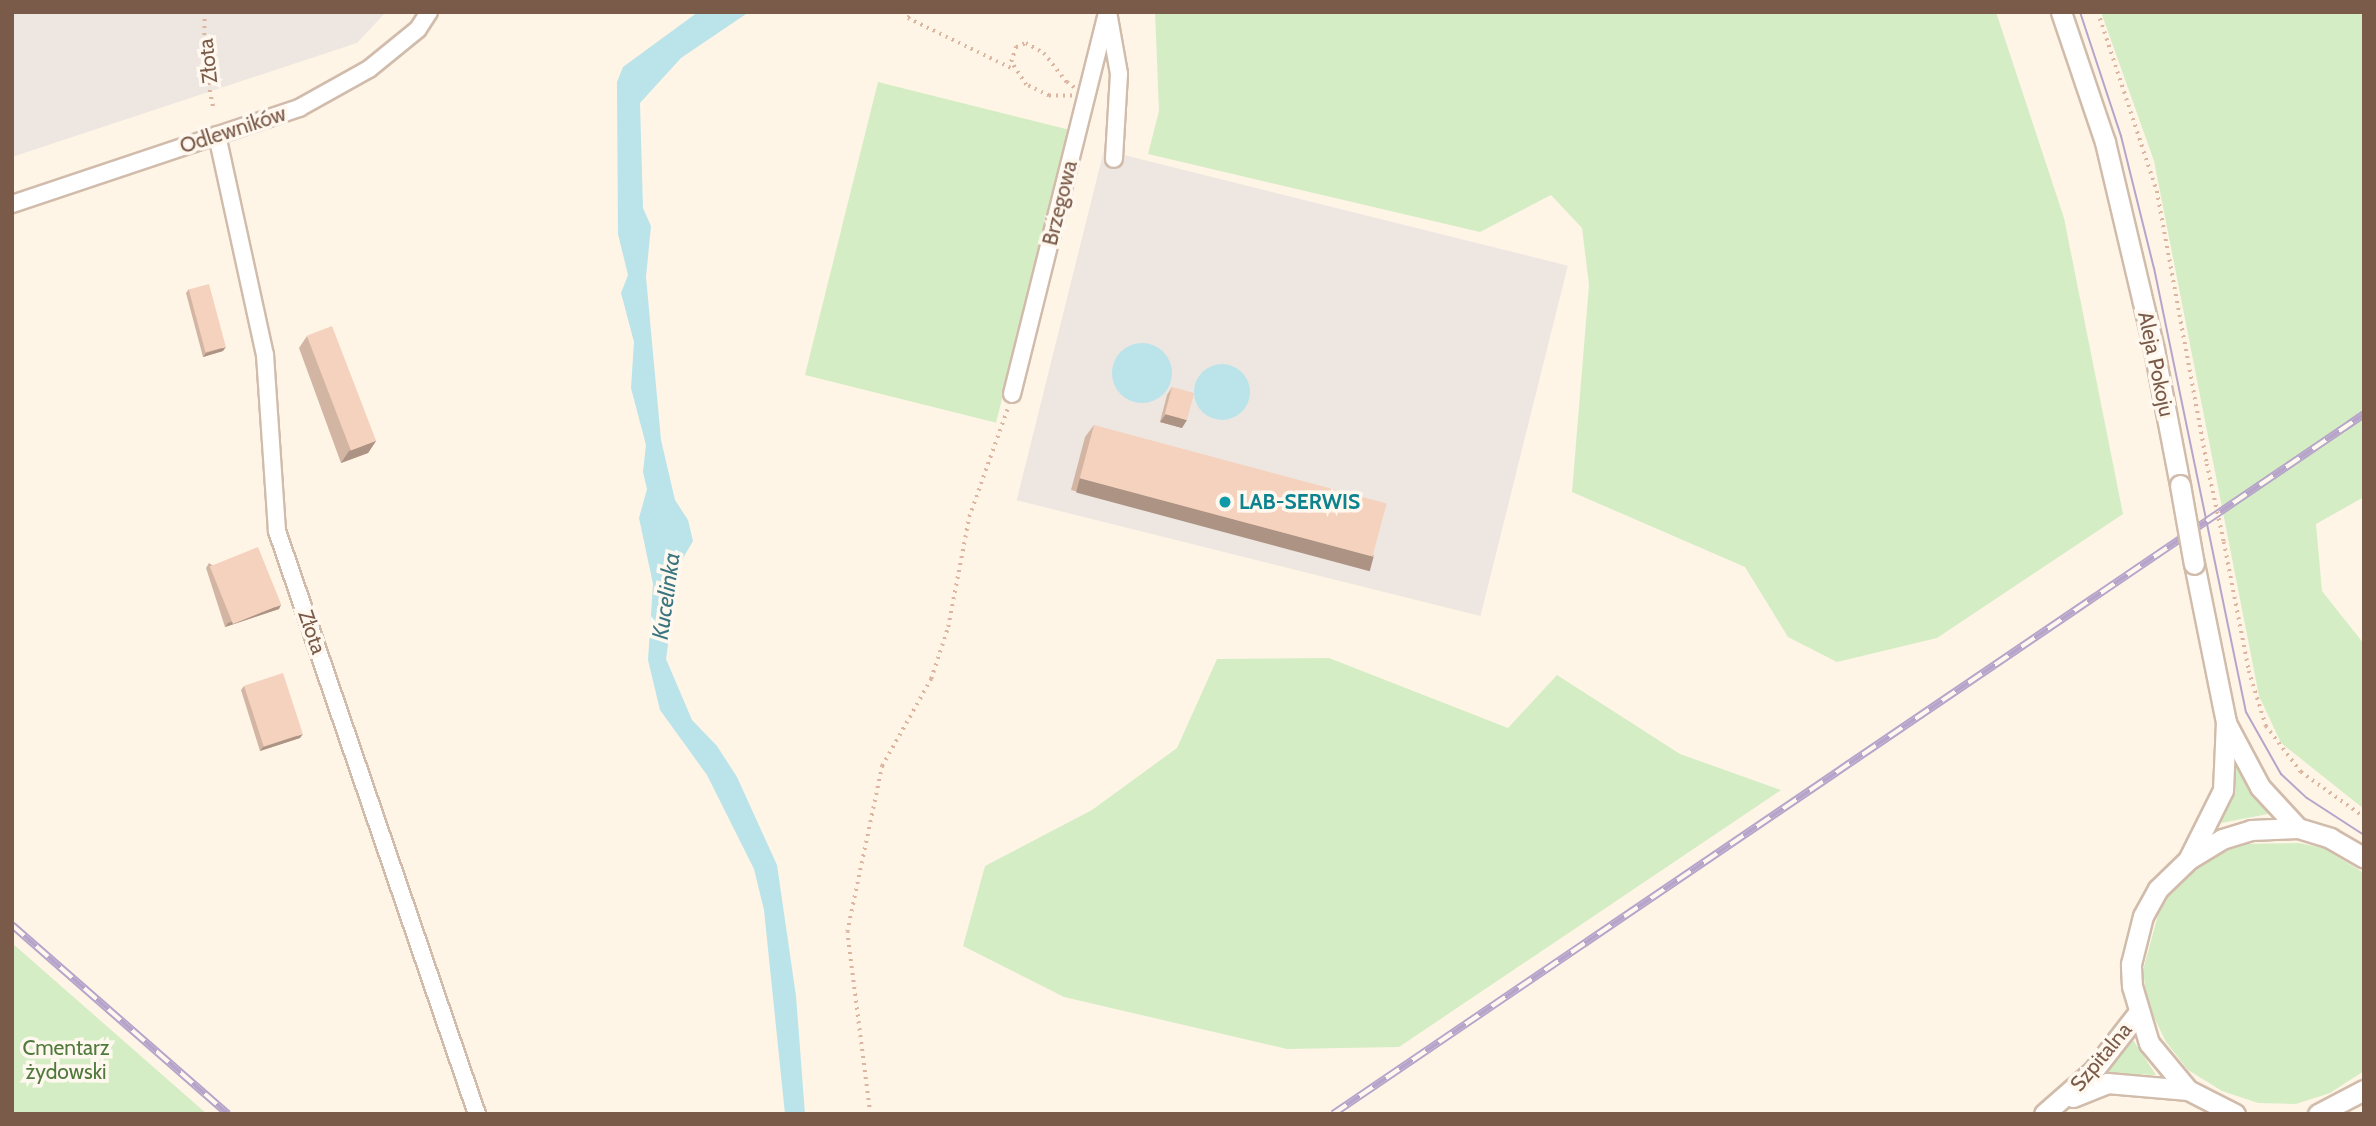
<!DOCTYPE html>
<html>
<head>
<meta charset="utf-8">
<style>
  body { margin:0 }
  #map { position:relative; width:2376px; height:1126px; overflow:hidden; background:#fef5e7; font-family:Cabin,sans-serif }
  div>[style] { position:absolute }
  .industrial>* { inset:0; background:#eee7e1; transform-origin:0 0 }
  .green>* { inset:0; background:#d5edc4; transform-origin:0 0 }
  .water>* { inset:0; background:#bae3ea }
  .round { border-radius:50% }
  .path>* { height:3.5px; margin-top:-1.75px; transform-origin:0; background:repeating-linear-gradient(90deg,#dbb59f 0 2px,transparent 0 7px) }
  .roads { filter:drop-shadow(2px 0 #d1bcab) drop-shadow(-2px 0 #d1bcab) drop-shadow(0 2px #d1bcab) drop-shadow(0 -2px #d1bcab) }
  .minor>* { height:16px; margin:-8px; padding:0 8px; transform-origin:8px; border-radius:8px; background:#fff }
  .tertiary>* { height:19px; margin:-9.5px; padding:0 9.5px; transform-origin:9.5px; border-radius:9.5px; background:#fff }
  .tram>* { height:2px; margin:-1px; padding:0 1px; transform-origin:1px; border-radius:1px; background:#b7a4ca }
  .rail>* { height:8px; margin-top:-4px; transform-origin:0; background:repeating-linear-gradient(90deg,#fff8ef 0 16px,#b7a4ca 0 32px); box-sizing:border-box; border-block:2px solid #b7a4ca }
  .path-bridge>* { height:3.5px; margin-top:-1.75px; transform-origin:0; background:repeating-linear-gradient(90deg,#dbb59f 0 2px,transparent 0 7px) }
  .bridges { filter:drop-shadow(2px 0 #d1bcab) drop-shadow(-2px 0 #d1bcab) drop-shadow(0 2px #d1bcab) drop-shadow(0 -2px #d1bcab) }
  .tertiary-bridge>* { height:19px; margin:-9.5px; padding:0 9.5px; transform-origin:9.5px; border-radius:9.5px; background:#fff }
  .wall>* { inset:0; background:#d3b5a3 }
  .shaded-wall>* { inset:0; background:#ac9384; transform-origin:0 0 }
  .building>* { inset:0; background:#f5d2bd; transform-origin:0 0 }
  .dots>* { width:19px; height:19px; translate:-50% -50%; box-sizing:border-box; border:4px solid #fff8ef; border-radius:50% }
  span { translate:-50% -50%; white-space:nowrap; text-align:center; line-height:1.15; -webkit-text-stroke:7px #fff8ef; paint-order:stroke }
  .street-label { font-size:21px; color:#7a5a49 }
  .culture-label { font-size:21px; color:#0d838f; font-weight:700 }
  .left { translate:0 -50%; text-align:left }
  .park-label { font-size:21px; color:#507a3d }
  .water-label { font-size:23px; color:#3b7680; font-style:italic }
  .frame { position:absolute; inset:0; border:14px solid #7a5a49; pointer-events:none }
</style>
</head>
<body>
<div id="map">
  <div class="industrial">
    <div style="clip-path:polygon(12px 12px,386px 12px,357px 43px,12px 157px)"></div>
    <div style="left:1104px;top:150px;width:478px;height:361px;rotate:14deg"></div>
  </div>
  <div class="green">
    <div style="clip-path:polygon(1155px 12px,1996px 12px,2064px 218px,2123px 514px,1937px 638px,1837px 662px,1788px 637px,1745px 567px,1572px 492px,1589px 285px,1582px 228px,1551px 195px,1480px 232px,1148px 154px,1159px 111px)"></div>
    <div style="clip-path:polygon(2101px 12px,2364px 12px,2364px 497px,2316px 524px,2322px 591px,2364px 644px,2364px 809px,2281px 743px,2259px 696px,2154px 161px)"></div>
    <div style="left:878px;top:82px;width:197px;height:302px;rotate:14deg"></div>
    <div style="clip-path:polygon(1329px 658px,1508px 728px,1557px 675px,1680px 754px,1781px 790px,1399px 1047px,1287px 1049px,1064px 997px,963px 946px,985px 866px,1092px 810px,1177px 748px,1217px 659px)"></div>
    <div style="clip-path:polygon(2236px 763px,2273px 813px,2221px 823px)"></div>
    <div style="clip-path:polygon(2299px 843px,2323px 848px,2364px 873px,2364px 1071px,2330px 1093px,2296px 1104px,2258px 1103px,2222px 1091px,2188px 1070px,2166px 1042px,2147px 1003px,2143px 970px,2158px 915px,2173px 887px,2188px 873px,2240px 844px)"></div>
    <div style="clip-path:polygon(12px 943px,207px 1114px,12px 1114px)"></div>
    <div style="clip-path:polygon(2129px 1028px,2133px 1040px,2156px 1075px,2107px 1073px)"></div>
  </div>
  <div class="water">
    <div style="clip-path:polygon(698px 12px,749px 12px,681px 58px,640px 103px,643px 208px,651px 226px,646px 277px,661px 440px,675px 500px,688px 520px,693px 541px,679px 565px,666px 659px,692px 720px,717px 746px,737px 777px,777px 865px,796px 996px,805px 1114px,785px 1114px,764px 910px,754px 869px,707px 775px,660px 710px,648px 660px,653px 584px,639px 518px,647px 489px,643px 472px,646px 445px,631px 388px,634px 342px,621px 293px,628px 275px,618px 234px,617px 82px,623px 67px)"></div>
    <div class="round" style="left:1112px;top:343px;width:60px;height:60px"></div>
    <div class="round" style="left:1194px;top:364px;width:56px;height:56px"></div>
  </div>
  <div class="path">
    <div style="left:205px;top:12px;width:51px;rotate:91.1deg"></div>
    <div style="left:204px;top:63px;width:48px;rotate:78deg"></div>
    <div style="left:915px;top:12px;width:9px;rotate:139deg"></div>
    <div style="left:908px;top:18px;width:114px;rotate:25.9deg"></div>
    <div style="left:2098px;top:12px;width:188px;rotate:71.8deg"></div>
    <div style="left:2157px;top:191px;width:278px;rotate:79.6deg"></div>
    <div style="left:1026px;top:43px;width:21px;rotate:29deg"></div>
    <div style="left:1044px;top:53px;width:37px;rotate:52deg"></div>
    <div style="left:1067px;top:82px;width:24px;rotate:36deg"></div>
    <div style="left:1086px;top:96px;width:37px;rotate:180deg"></div>
    <div style="left:1049px;top:96px;width:25px;rotate:-154deg"></div>
    <div style="left:1026px;top:85px;width:27px;rotate:-123deg"></div>
    <div style="left:1011px;top:62px;width:16px;rotate:-72deg"></div>
    <div style="left:1016px;top:47px;width:11px;rotate:-22deg"></div>
    <div style="left:2224px;top:542px;width:131px;rotate:79deg"></div>
    <div style="left:2249px;top:671px;width:58px;rotate:72.8deg"></div>
    <div style="left:2266px;top:726px;width:58px;rotate:52.7deg"></div>
    <div style="left:2301px;top:772px;width:77px;rotate:35.5deg"></div>
    <div style="left:870px;top:1114px;width:183px;rotate:-97.2deg"></div>
    <div style="left:847px;top:932px;width:170px;rotate:-78.1deg"></div>
    <div style="left:882px;top:766px;width:100px;rotate:-60.6deg"></div>
    <div style="left:931px;top:679px;width:55px;rotate:-71.9deg"></div>
    <div style="left:948px;top:627px;width:112px;rotate:-79.2deg"></div>
    <div style="left:969px;top:517px;width:114px;rotate:-70.4deg"></div>
  </div>
  <div class="roads">
    <div class="minor">
      <div style="left:1108px;top:12px;width:63px;rotate:79.9deg"></div>
      <div style="left:1119px;top:74px;width:85px;rotate:93.4deg"></div>
      <div style="left:217px;top:135px;width:225px;rotate:77.7deg"></div>
      <div style="left:265px;top:355px;width:176px;rotate:86.1deg"></div>
      <div style="left:277px;top:531px;width:616px;rotate:71.07deg"></div>
      <div style="left:12px;top:204px;width:303px;rotate:-18.5deg"></div>
      <div style="left:299px;top:108px;width:80px;rotate:-29.1deg"></div>
      <div style="left:369px;top:69px;width:63px;rotate:-39.2deg"></div>
      <div style="left:418px;top:29px;width:20px;rotate:-57deg"></div>
      <div style="left:1012px;top:394px;width:394px;rotate:-76deg"></div>
    </div>
    <div class="tertiary">
      <div style="left:2061px;top:12px;width:137px;rotate:71.3deg"></div>
      <div style="left:2105px;top:142px;width:214px;rotate:76.7deg"></div>
      <div style="left:2154px;top:350px;width:137px;rotate:79.1deg"></div>
      <div style="left:2226px;top:723px;width:72px;rotate:62deg"></div>
      <div style="left:2260px;top:787px;width:56px;rotate:47.2deg"></div>
      <div style="left:2189px;top:858px;width:76px;rotate:-63.4deg"></div>
      <div style="left:2223px;top:790px;width:68px;rotate:-87.5deg"></div>
      <div style="left:2226px;top:722px;width:161px;rotate:-101.4deg"></div>
      <div style="left:2073px;top:1097px;width:37px;rotate:-22deg"></div>
      <div style="left:2107px;top:1083px;width:81px;rotate:4.9deg"></div>
      <div style="left:2044px;top:1114px;width:65px;rotate:-41.3deg"></div>
      <div style="left:2093px;top:1071px;width:73px;rotate:-52.2deg"></div>
      <div style="left:2235px;top:1114px;width:53px;rotate:-152.9deg"></div>
      <div style="left:2188px;top:1090px;width:61px;rotate:-129.7deg"></div>
      <div style="left:2149px;top:1043px;width:59px;rotate:-106.6deg"></div>
      <div style="left:2132px;top:986px;width:22px;rotate:-93deg"></div>
      <div style="left:2131px;top:964px;width:49px;rotate:-76deg"></div>
      <div style="left:2143px;top:916px;width:31px;rotate:-61deg"></div>
      <div style="left:2158px;top:889px;width:43px;rotate:-44.1deg"></div>
      <div style="left:2189px;top:859px;width:39px;rotate:-31deg"></div>
      <div style="left:2222px;top:839px;width:30px;rotate:-17deg"></div>
      <div style="left:2251px;top:830px;width:47px;rotate:-2.4deg"></div>
      <div style="left:2298px;top:828px;width:34px;rotate:17deg"></div>
      <div style="left:2330px;top:838px;width:39px;rotate:30deg"></div>
      <div style="left:2318px;top:1114px;width:52px;rotate:-27.6deg"></div>
    </div>
  </div>
  <div class="tram">
    <div style="left:2080px;top:12px;width:131px;rotate:71.7deg"></div>
    <div style="left:2121px;top:136px;width:136px;rotate:76deg"></div>
    <div style="left:2154px;top:268px;width:453px;rotate:78.3deg"></div>
    <div style="left:2246px;top:712px;width:71px;rotate:60.6deg"></div>
    <div style="left:2281px;top:774px;width:35px;rotate:43deg"></div>
    <div style="left:2307px;top:798px;width:68px;rotate:33deg"></div>
  </div>
  <div class="rail">
    <div style="left:12px;top:925px;width:287px;rotate:41.2deg"></div>
    <div style="left:1333px;top:1114px;width:1246px;rotate:-34.17deg"></div>
  </div>
  <div class="path-bridge">
    <div style="left:2207px;top:464px;width:80px;rotate:77.7deg"></div>
  </div>
  <div class="bridges">
    <div class="tertiary-bridge">
      <div style="left:2180px;top:485px;width:80px;rotate:80deg"></div>
    </div>
  </div>
  <div class="wall">
    <div style="clip-path:polygon(189px 289px,223px 351px,203px 357px,186px 293px)"></div>
    <div style="clip-path:polygon(307px 336px,376px 441px,368px 453px,341px 463px,299px 348px)"></div>
    <div style="clip-path:polygon(1172px 387px,1182px 428px,1160px 422px,1167px 395px)"></div>
    <div style="clip-path:polygon(1094px 425px,1374px 555px,1365px 567px,1071px 490px,1085px 437px)"></div>
    <div style="clip-path:polygon(209px 563px,279px 609px,225px 627px,206px 568px)"></div>
    <div style="clip-path:polygon(244px 686px,300px 738px,260px 751px,241px 690px)"></div>
  </div>
  <div class="shaded-wall">
    <div style="clip-path:polygon(226px 347px,223px 351px,203px 357px,206px 353px)"></div>
    <div style="clip-path:polygon(1166px 414px,1187px 420px,1182px 428px,1160px 422px)"></div>
    <div style="clip-path:polygon(376px 441px,368px 453px,341px 463px,349px 451px)"></div>
    <div style="left:1080px;top:478px;width:304px;height:15px;rotate:15deg"></div>
    <div style="clip-path:polygon(281px 605px,279px 609px,225px 627px,228px 623px)"></div>
    <div style="clip-path:polygon(303px 734px,300px 738px,260px 751px,263px 747px)"></div>
  </div>
  <div class="building">
    <div style="left:209px;top:284px;width:65px;height:21px;rotate:75deg"></div>
    <div style="left:332px;top:326px;width:123px;height:27px;rotate:69deg"></div>
    <div style="left:1172px;top:387px;width:23px;height:28px;rotate:15deg"></div>
    <div style="left:1094px;top:425px;width:303px;height:55px;rotate:15deg"></div>
    <div style="left:258px;top:547px;width:62px;height:52px;rotate:68deg"></div>
    <div style="left:283px;top:673px;width:64px;height:41px;rotate:72deg"></div>
  </div>
  <div class="dots">
    <div style="left:1225px;top:502px;background:#0f9aa8"></div>
  </div>
  <div class="street-label">
    <span style="left:208px;top:61px;rotate:-96deg">Złota</span>
    <span style="left:233px;top:130px;rotate:-18deg">Odlewników</span>
    <span style="left:1060px;top:203px;rotate:-76deg">Brzegowa</span>
    <span style="left:2156px;top:364px;rotate:78deg">Aleja Pokoju</span>
    <span style="left:312px;top:632px;rotate:71deg">Złota</span>
    <span style="left:2101px;top:1057px;rotate:-50deg">Szpitalna</span>
  </div>
  <div class="culture-label">
    <span class="left" style="left:1239px;top:502px">LAB-SERWIS</span>
  </div>
  <div class="park-label">
    <span style="left:66px;top:1060px">Cmentarz<br>żydowski</span>
  </div>
  <div class="water-label">
    <span style="left:666px;top:596px;rotate:-82deg">Kucelinka</span>
  </div>
  <div class="frame"></div>
</div>
</body>
</html>
